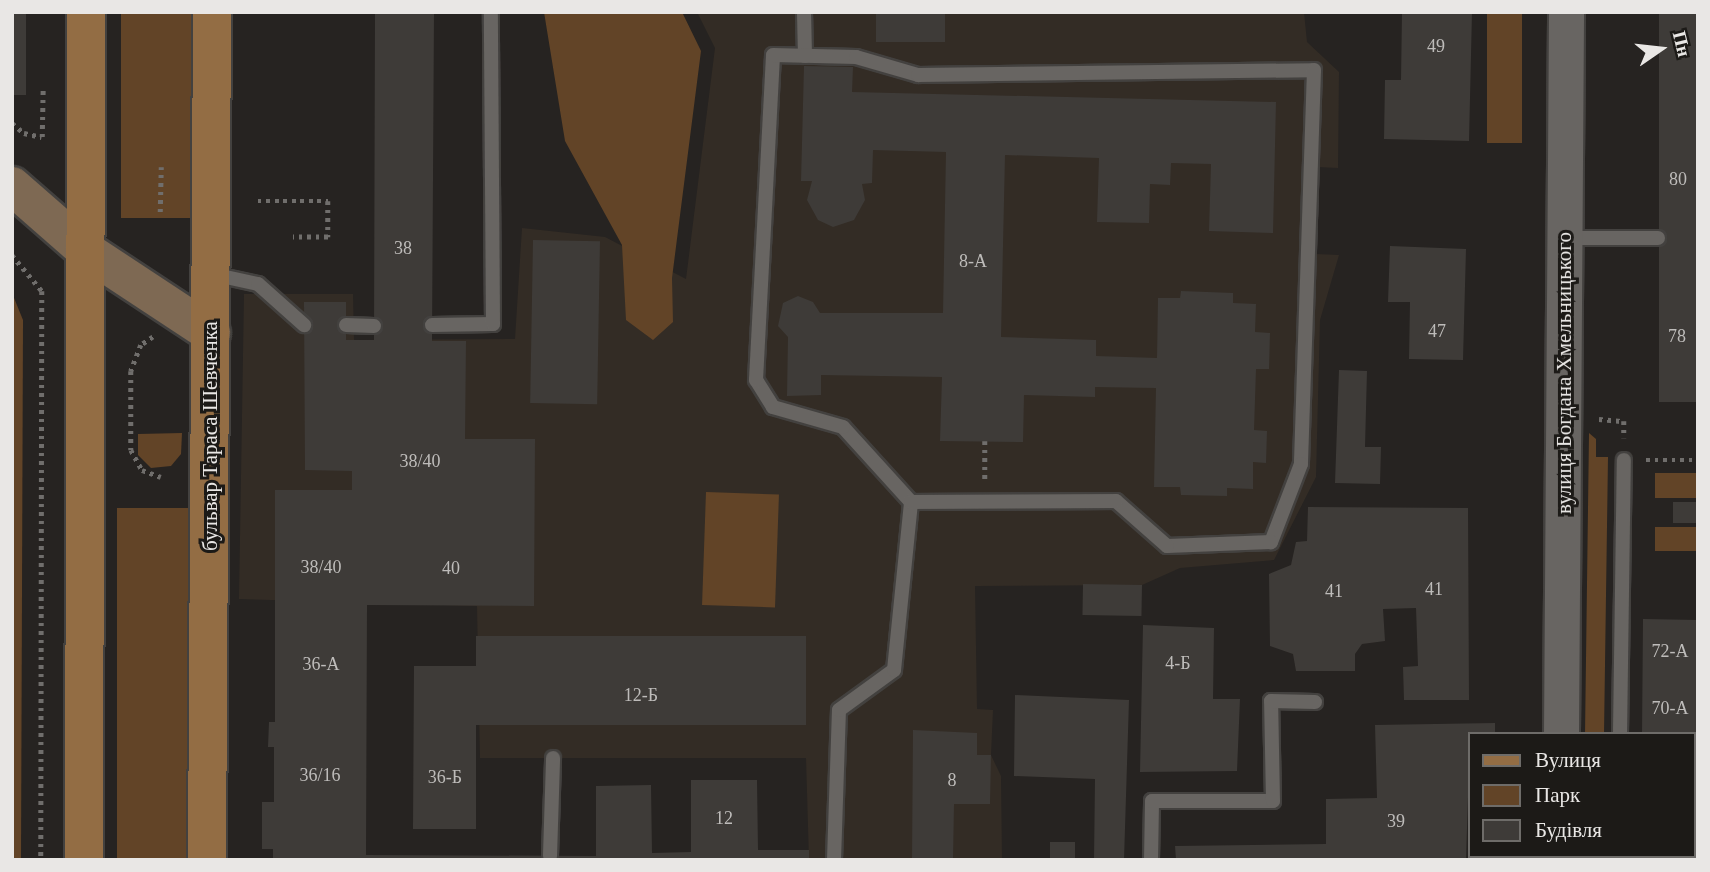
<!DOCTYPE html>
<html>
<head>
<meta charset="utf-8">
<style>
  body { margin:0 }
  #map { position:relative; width:1710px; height:872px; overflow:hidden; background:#262321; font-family:"Times New Roman",serif }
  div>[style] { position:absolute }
  .built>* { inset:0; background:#332c25 }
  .green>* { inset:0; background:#624427; transform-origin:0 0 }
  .building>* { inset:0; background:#3e3b38; transform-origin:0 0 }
  .path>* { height:4.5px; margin-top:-2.25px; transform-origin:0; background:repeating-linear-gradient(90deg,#706e6c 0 3.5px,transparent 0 8.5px) }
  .roads { filter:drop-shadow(2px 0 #43413f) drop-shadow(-2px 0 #43413f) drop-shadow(0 2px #43413f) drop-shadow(0 -2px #43413f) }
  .service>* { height:14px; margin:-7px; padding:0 7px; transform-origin:7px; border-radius:7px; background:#686562 }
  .tertiary>* { height:35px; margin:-17.5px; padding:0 17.5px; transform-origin:17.5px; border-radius:17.5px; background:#686562 }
  .secondary>* { height:38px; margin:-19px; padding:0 19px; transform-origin:19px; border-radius:19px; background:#7e6953 }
  .primary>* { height:38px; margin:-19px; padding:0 19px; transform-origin:19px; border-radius:19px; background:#936d44 }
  span { translate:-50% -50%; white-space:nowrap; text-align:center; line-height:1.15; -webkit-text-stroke:6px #1c1a17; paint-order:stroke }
  .number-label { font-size:18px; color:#bebcba }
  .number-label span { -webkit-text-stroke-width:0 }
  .street-label { font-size:21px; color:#e9e7e5 }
  .frame { position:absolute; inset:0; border:14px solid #e9e7e5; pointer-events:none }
  .legend { position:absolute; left:1468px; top:732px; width:228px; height:126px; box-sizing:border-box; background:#1c1a17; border:2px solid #6e6c69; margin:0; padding:9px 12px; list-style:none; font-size:21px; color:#e9e7e5 }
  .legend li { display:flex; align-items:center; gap:14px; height:35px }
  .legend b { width:35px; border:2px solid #6e6c69 }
  .north { position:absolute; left:1626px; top:14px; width:70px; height:70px; -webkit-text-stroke:5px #1c1a17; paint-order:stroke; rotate:76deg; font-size:19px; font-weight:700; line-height:28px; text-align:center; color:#e9e7e5 }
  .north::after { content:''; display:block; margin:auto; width:24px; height:32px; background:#e9e7e5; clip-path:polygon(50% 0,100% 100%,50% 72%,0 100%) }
</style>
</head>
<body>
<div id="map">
  <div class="built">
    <div style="clip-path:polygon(697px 12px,1304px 12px,1307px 42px,1339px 72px,1338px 168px,1317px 167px,1316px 254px,1339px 255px,1320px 320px,1316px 477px,1274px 560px,1180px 568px,1142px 585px,975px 586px,977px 709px,993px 710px,991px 755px,1001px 776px,1002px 860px,809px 860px,806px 758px,480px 758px,477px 606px,239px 599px,244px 294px,353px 294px,354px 340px,515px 339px,522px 228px,605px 237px,686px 279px,715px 48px)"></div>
  </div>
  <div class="green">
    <div style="left:121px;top:12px;width:76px;height:206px"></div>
    <div style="clip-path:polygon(544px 12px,682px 12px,701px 51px,672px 278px,673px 322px,653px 340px,626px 320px,622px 245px,565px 141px)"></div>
    <div style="left:1487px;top:12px;width:35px;height:131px"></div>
    <div style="clip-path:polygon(12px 293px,23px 320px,21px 860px,12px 860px)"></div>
    <div style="clip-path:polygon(182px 433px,181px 454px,171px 466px,151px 468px,138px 455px,138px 434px)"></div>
    <div style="clip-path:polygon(1589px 433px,1596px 439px,1596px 457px,1608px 457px,1604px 734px,1585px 734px)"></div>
    <div style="left:1655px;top:473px;width:43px;height:25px"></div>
    <div style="left:706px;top:492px;width:73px;height:113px;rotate:2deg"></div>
    <div style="left:117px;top:508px;width:75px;height:352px"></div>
    <div style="left:1655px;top:527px;width:43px;height:24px"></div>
  </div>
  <div class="building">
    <div style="left:12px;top:12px;width:14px;height:83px"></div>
    <div style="clip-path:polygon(375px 12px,434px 12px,432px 341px,466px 341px,465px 439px,535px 439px,534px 606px,367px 605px,366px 855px,596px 856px,596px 786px,651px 785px,652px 853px,691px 852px,691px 780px,757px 780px,758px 850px,809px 850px,809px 860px,273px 860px,273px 849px,262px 849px,262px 802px,274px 802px,274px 747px,268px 747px,269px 722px,275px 722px,275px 490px,352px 490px,352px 471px,305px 470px,304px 302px,346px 302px,346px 340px,374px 340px)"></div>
    <div style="left:876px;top:12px;width:69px;height:30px"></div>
    <div style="clip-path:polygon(1402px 12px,1472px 12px,1469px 141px,1384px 139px,1385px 80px,1401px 80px)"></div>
    <div style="left:1659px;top:12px;width:39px;height:390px"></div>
    <div style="clip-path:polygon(804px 66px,853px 67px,852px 92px,1276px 102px,1273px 233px,1209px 231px,1211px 164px,1171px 163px,1170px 185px,1150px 184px,1149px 223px,1097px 222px,1099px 158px,1005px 155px,1001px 337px,1096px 340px,1096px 356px,1157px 358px,1158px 298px,1180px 298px,1181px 291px,1233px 293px,1233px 303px,1256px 304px,1255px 332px,1270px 333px,1269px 369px,1256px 369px,1254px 430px,1267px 431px,1266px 463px,1253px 462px,1253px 489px,1227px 488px,1227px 496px,1181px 495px,1180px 487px,1154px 487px,1156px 388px,1095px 387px,1095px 397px,1024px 395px,1023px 442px,940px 441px,942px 377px,821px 375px,821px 395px,787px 396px,788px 337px,778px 326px,783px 303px,798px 296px,813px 302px,820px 313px,943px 313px,946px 152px,873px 150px,872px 183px,862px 184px,865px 200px,854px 220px,833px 227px,818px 220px,807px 200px,812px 181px,801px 181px)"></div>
    <div style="left:533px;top:240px;width:67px;height:163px;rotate:1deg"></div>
    <div style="clip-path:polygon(1390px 246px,1466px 249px,1463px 360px,1409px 359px,1410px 302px,1388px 302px)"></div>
    <div style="clip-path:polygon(1339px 370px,1367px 371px,1365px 447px,1381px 447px,1380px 484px,1335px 483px)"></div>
    <div style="left:1673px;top:502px;width:24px;height:21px"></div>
    <div style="clip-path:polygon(1308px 507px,1468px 508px,1469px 700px,1404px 700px,1403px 667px,1418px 666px,1416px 608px,1383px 609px,1385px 641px,1362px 644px,1355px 654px,1355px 671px,1296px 671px,1293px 654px,1270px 646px,1269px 574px,1291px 565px,1296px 542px,1307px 541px)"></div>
    <div style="left:1083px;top:584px;width:59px;height:31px;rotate:1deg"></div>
    <div style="clip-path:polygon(1643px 619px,1698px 620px,1698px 852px,1694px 734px,1642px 734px)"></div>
    <div style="clip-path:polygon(1143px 625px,1214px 628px,1213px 699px,1240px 699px,1237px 771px,1140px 772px)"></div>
    <div style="clip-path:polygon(476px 636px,806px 636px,806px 725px,476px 725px,476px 829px,413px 829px,414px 666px,476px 666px)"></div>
    <div style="clip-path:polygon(1015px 695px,1129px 700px,1124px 860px,1094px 860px,1095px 779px,1014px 776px)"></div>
    <div style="clip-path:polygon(1495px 723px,1495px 734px,1470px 734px,1466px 860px,1176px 860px,1175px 846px,1326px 844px,1326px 799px,1377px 798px,1375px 725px)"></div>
    <div style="clip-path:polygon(913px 730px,977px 733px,977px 755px,991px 755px,990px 804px,954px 804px,953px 860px,912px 860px)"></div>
    <div style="left:1050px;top:842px;width:25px;height:18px"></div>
    <div style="left:1629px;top:856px;width:56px;height:4px"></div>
  </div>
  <div class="path">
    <div style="left:12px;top:123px;width:16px;rotate:40deg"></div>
    <div style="left:24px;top:133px;width:18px;rotate:13deg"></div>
    <div style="left:42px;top:137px;width:51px;rotate:-88.9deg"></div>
    <div style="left:258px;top:201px;width:70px"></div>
    <div style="left:328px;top:201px;width:36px;rotate:90deg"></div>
    <div style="left:328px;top:237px;width:35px;rotate:180deg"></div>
    <div style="left:160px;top:212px;width:45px;rotate:-88.7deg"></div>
    <div style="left:12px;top:255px;width:47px;rotate:50.2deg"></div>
    <div style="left:42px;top:291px;width:569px;rotate:90.1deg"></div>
    <div style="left:153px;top:337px;width:14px;rotate:146deg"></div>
    <div style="left:141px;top:345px;width:28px;rotate:111deg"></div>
    <div style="left:131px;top:371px;width:79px;rotate:90deg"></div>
    <div style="left:131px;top:450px;width:23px;rotate:61deg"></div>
    <div style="left:142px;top:470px;width:20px;rotate:20deg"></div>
    <div style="left:1599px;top:419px;width:25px;rotate:5deg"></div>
    <div style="left:1624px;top:421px;width:17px;rotate:90deg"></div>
    <div style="left:985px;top:441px;width:38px;rotate:90deg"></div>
    <div style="left:1646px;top:460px;width:52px"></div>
  </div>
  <div class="roads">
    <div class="service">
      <div style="left:804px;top:12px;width:44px;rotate:88.7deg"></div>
      <div style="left:1565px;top:238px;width:93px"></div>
      <div style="left:212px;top:274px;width:47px;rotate:12.3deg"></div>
      <div style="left:258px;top:284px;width:62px;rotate:41.7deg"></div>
      <div style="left:346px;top:325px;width:28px;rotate:2deg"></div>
      <div style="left:432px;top:325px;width:61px;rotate:-0.9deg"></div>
      <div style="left:493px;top:324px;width:312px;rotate:-90.4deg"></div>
      <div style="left:1620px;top:734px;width:274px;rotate:-89.2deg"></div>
      <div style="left:550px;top:856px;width:98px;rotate:-88.2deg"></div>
      <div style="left:834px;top:860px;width:150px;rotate:-88.1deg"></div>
      <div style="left:839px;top:710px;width:68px;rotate:-36deg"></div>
      <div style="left:894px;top:670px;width:169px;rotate:-84.2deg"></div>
      <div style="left:911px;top:502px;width:101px;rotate:-132.2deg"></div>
      <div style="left:843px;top:427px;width:73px;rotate:-164.1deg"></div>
      <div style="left:773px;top:407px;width:32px;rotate:-122deg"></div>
      <div style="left:756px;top:380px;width:325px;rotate:-87deg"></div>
      <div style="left:773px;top:55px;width:83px;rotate:1.4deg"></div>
      <div style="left:856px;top:57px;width:65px;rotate:16.2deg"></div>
      <div style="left:918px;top:75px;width:396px;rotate:-0.7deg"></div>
      <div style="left:1314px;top:70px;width:394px;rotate:91.9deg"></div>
      <div style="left:1301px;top:464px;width:84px;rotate:111deg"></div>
      <div style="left:1271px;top:542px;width:104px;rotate:177.8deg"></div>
      <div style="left:1167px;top:546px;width:68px;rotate:-138.6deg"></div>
      <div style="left:1116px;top:501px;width:205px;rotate:179.7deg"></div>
      <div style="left:1151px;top:860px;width:59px;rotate:-89deg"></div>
      <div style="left:1152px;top:801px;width:121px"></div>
      <div style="left:1273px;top:801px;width:100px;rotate:-91.1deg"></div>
      <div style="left:1271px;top:701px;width:44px;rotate:1.3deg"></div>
    </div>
    <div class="tertiary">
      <div style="left:1561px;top:734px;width:722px;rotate:-89.6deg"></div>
      <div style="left:1560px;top:860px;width:4px;rotate:-90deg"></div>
    </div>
    <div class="secondary">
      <div style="left:12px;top:186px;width:97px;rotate:41.2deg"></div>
      <div style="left:85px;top:250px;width:151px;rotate:33.4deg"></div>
    </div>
    <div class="primary">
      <div style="left:84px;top:860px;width:848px;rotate:-89.86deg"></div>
      <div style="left:207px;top:860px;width:848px;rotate:-89.66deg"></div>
    </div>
  </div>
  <div class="number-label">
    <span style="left:1436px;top:46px">49</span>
    <span style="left:1678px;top:179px">80</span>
    <span style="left:403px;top:248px">38</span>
    <span style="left:973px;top:261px">8-А</span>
    <span style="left:1437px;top:331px">47</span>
    <span style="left:1677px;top:336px">78</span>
    <span style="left:420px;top:461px">38/40</span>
    <span style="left:321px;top:567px">38/40</span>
    <span style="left:451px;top:568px">40</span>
    <span style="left:1434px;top:589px">41</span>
    <span style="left:1334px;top:591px">41</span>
    <span style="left:1670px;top:651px">72-А</span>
    <span style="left:1178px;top:663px">4-Б</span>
    <span style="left:321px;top:664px">36-А</span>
    <span style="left:641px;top:695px">12-Б</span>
    <span style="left:1670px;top:708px">70-А</span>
    <span style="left:320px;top:775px">36/16</span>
    <span style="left:445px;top:777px">36-Б</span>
    <span style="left:952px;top:780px">8</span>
    <span style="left:724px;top:818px">12</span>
    <span style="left:1396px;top:821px">39</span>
  </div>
  <div class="street-label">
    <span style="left:1564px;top:373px;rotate:-90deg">вулиця Богдана Хмельницького</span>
    <span style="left:210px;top:436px;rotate:-90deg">бульвар Тараса Шевченка</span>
  </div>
  <div class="frame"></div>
  <ul class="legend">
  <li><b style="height:9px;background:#936d44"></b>Вулиця</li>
  <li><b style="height:19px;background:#624427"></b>Парк</li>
  <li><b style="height:19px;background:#3e3b38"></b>Будівля</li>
  </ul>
  <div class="north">Пн</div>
</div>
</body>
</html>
